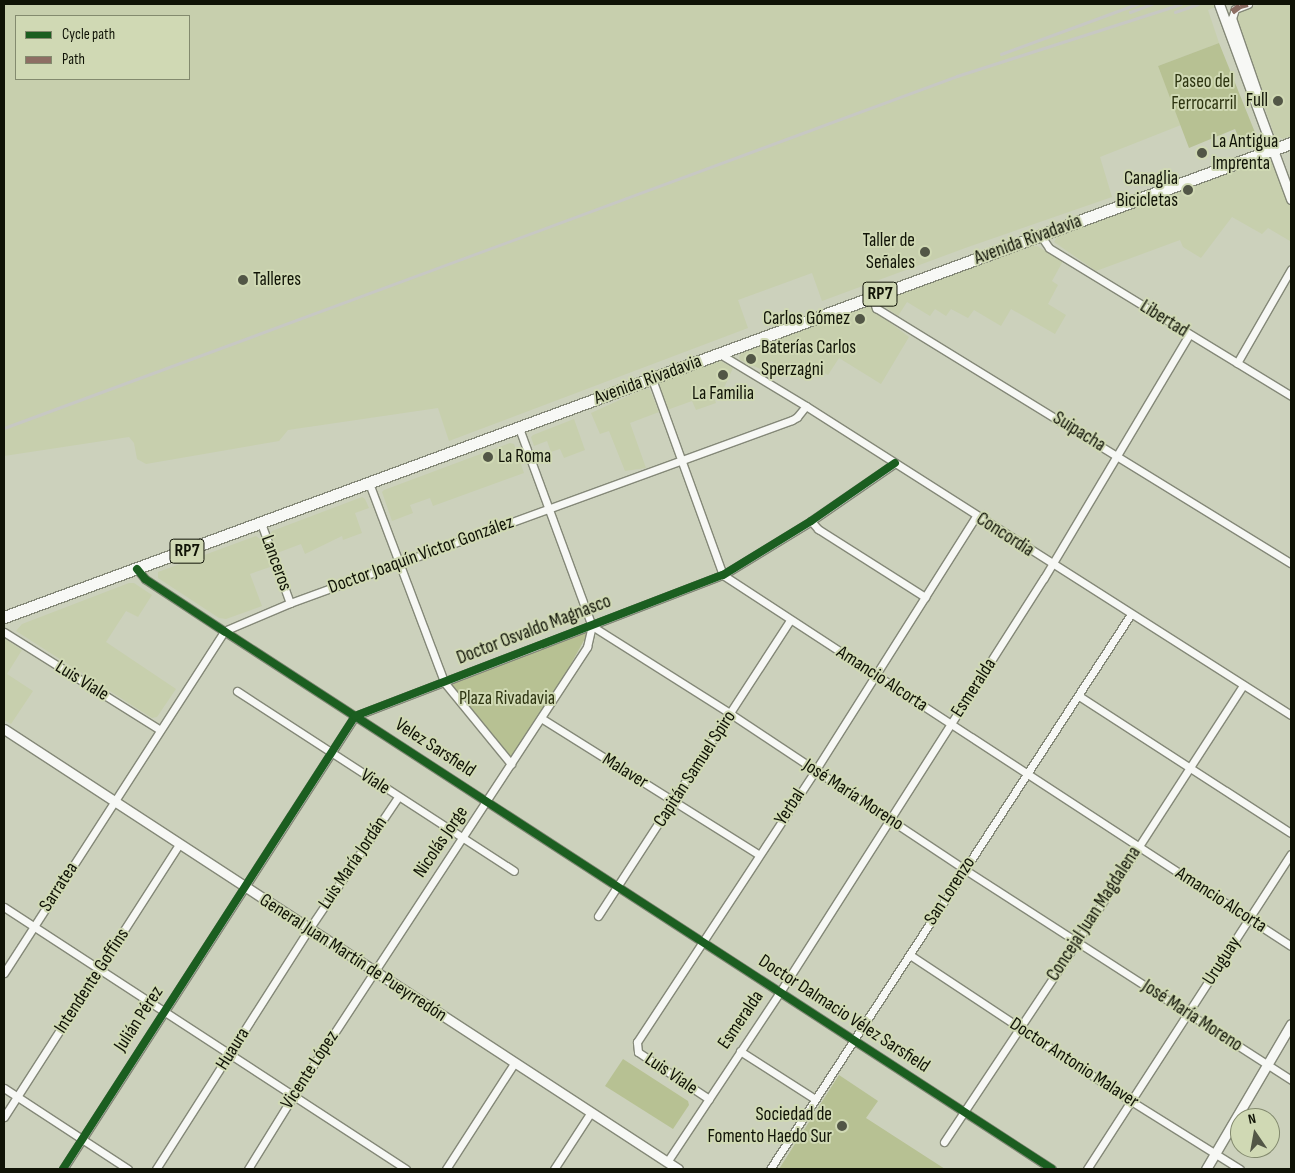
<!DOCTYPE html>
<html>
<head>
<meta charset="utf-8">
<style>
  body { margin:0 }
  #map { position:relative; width:1295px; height:1173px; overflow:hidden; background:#ccd1bc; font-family:"Sofia Sans Condensed",sans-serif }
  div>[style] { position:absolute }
  .built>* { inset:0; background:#c7cfad }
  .green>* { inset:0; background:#b7c193 }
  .roads { filter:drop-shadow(1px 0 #848878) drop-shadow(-1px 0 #848878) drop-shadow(0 1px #848878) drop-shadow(0 -1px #848878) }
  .minor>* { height:7px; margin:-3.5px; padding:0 3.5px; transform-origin:3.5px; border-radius:3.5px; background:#f7f8f5 }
  .tertiary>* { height:9px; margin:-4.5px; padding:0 4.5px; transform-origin:4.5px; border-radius:4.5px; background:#f7f8f5 }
  .primary>* { height:11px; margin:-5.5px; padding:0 5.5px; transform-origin:5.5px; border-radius:5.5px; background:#f7f8f5 }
  .rail>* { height:2.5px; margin:-1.25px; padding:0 1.25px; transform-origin:1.25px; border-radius:1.25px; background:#c7c8c3 }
  .quiet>* { height:6px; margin-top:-3px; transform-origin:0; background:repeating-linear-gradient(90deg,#8d6e63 0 12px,transparent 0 18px) }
  .cycleway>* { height:8px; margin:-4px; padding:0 4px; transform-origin:4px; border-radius:4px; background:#1b5e20 }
  .dots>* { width:14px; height:14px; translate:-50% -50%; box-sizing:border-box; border:2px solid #d0d9b4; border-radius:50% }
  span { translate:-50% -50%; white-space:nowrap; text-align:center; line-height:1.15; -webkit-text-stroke:4px #d0d9b4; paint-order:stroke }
  .shield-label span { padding:1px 4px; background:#d0d9b4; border:1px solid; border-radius:4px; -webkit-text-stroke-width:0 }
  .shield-label { font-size:18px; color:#101306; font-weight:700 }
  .park-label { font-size:19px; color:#2d3410 }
  .poi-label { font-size:19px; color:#101306 }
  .right { translate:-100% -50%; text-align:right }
  .left { translate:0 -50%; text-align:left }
  .street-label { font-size:19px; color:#101306 }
  .frame { position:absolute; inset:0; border:5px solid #101306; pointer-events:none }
  .legend { position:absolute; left:15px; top:15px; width:175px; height:65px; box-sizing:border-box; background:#d0d9b4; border:1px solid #838a6e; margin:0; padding:6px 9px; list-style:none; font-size:15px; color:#101306 }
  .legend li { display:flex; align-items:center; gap:10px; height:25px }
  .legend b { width:25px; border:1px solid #838a6e }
  .north { position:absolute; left:1230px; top:1108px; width:50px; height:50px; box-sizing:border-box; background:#d0d9b4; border:1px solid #838a6e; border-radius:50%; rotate:348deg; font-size:14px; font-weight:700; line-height:20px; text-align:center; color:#101306 }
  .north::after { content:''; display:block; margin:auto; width:18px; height:22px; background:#525646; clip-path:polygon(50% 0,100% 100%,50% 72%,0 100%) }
</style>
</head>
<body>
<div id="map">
  <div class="built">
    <div style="clip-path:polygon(evenodd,4px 4px,1224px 4px,1208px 10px,1219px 43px,1158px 66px,1181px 125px,1100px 157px,1112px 197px,968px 247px,822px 301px,812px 273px,738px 300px,748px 328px,449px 441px,438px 408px,288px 430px,279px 441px,146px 464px,137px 459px,134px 443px,129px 437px,4px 456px,4px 4px,16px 16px,189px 16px,189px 79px,16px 79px,16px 16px)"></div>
    <div style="clip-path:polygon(1262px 4px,1291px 4px,1291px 136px,1283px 139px,1274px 134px,1234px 19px,1235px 14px,1241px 10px)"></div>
    <div style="clip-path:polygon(1268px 159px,1274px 162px,1291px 208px,1290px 241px,1268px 228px,1262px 234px,1232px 217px,1201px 258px,1183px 247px,1180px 240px,1096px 271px,1054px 242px,1058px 235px)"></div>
    <div style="clip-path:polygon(1031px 246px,1037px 246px,1063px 261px,1052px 281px,1058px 285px,1048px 304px,1066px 315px,1055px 334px,1011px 309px,1001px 326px,974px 310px,968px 318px,951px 309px,946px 316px,935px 309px,930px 316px,907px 302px,898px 316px,884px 306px,887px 299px)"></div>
    <div style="clip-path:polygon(868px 306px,909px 337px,881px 384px,839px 358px,828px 375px,814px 367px,806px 381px,771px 361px,765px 371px,740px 360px,739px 357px,743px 351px)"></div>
    <div style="clip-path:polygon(719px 360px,733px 368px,723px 390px,713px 394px,716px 403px,696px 410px,692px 401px,667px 410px,658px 386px,660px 382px)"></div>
    <div style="clip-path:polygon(646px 388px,650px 390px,659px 412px,630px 423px,646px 468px,625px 471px,609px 431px,600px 434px,591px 413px)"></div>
    <div style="clip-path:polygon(574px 419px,585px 450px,564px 458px,560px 449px,551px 452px,547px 441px,534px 446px,531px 437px,533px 435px)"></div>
    <div style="clip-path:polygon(510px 443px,514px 444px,524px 473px,433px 506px,430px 498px,410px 505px,413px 513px,392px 521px,382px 492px,384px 490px)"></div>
    <div style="clip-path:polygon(362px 497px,365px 499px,369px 508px,355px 513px,362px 533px,343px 540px,342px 536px,305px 554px,301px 544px,277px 553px,270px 535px,272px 531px)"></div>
    <div style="clip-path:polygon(256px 536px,260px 539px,270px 567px,250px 574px,262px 606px,226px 619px,219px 618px,158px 578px,158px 572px)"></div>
    <div style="clip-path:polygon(129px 583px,134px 583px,152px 595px,138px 617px,126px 611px,106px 642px,176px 689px,157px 717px,152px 718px,16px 631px,22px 624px)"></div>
    <div style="clip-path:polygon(4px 638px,22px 650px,7px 674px,33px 691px,11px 724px,4px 720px)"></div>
  </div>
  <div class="green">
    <div style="clip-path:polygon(1219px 43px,1258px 140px,1242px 146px,1235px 129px,1189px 148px,1158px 66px)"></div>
    <div style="clip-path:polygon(592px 626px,541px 718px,511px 764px,444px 682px)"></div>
    <div style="clip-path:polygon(623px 1059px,688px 1101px,689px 1105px,673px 1129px,605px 1086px)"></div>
    <div style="clip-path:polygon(839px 1075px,878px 1101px,866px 1118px,945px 1169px,779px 1169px)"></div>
  </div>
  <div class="roads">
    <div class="minor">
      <div style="left:1248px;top:4px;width:14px;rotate:159deg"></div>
      <div style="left:1235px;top:9px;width:9px;rotate:108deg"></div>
      <div style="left:1232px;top:18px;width:79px;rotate:70.9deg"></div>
      <div style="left:1258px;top:93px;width:14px;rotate:86deg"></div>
      <div style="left:1041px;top:236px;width:14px;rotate:56deg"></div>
      <div style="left:1049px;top:248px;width:284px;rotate:31.4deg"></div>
      <div style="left:872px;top:297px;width:12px;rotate:70deg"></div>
      <div style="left:876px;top:308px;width:487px;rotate:31.6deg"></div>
      <div style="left:720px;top:354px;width:100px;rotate:31.2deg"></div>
      <div style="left:806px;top:406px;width:575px;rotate:32.5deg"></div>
      <div style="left:1237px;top:363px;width:108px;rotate:-60.1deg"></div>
      <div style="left:652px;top:379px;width:208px;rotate:70.1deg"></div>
      <div style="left:723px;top:575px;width:678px;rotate:33.15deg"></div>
      <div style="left:519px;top:428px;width:211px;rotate:69.8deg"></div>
      <div style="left:592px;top:626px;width:165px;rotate:32.3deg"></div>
      <div style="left:731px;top:714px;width:280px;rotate:33.6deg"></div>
      <div style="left:964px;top:869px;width:389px;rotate:32.8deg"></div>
      <div style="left:369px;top:483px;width:213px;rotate:69.3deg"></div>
      <div style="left:444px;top:682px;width:106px;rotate:50.7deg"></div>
      <div style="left:811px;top:521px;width:11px;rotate:49deg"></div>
      <div style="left:818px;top:529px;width:127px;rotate:32.4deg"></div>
      <div style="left:261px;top:523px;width:85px;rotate:70.1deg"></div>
      <div style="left:137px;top:569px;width:13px;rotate:51deg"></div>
      <div style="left:145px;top:579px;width:95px;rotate:33.4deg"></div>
      <div style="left:224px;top:631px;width:987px;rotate:33.01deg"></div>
      <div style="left:4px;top:632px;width:184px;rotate:32.1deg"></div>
      <div style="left:237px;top:691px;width:330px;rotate:33deg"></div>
      <div style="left:1079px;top:696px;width:252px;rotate:32.9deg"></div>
      <div style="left:541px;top:718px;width:257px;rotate:32.1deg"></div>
      <div style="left:4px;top:907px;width:480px;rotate:33.1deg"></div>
      <div style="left:598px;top:916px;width:353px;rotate:-57deg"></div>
      <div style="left:910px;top:955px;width:265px;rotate:33.5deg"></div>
      <div style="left:1131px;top:1101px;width:128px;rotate:32deg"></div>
      <div style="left:4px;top:973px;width:407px;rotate:-57.2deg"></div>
      <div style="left:224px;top:631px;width:72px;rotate:-23deg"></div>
      <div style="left:290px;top:603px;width:534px;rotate:-20.03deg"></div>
      <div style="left:792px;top:420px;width:6px;rotate:-31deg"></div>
      <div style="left:797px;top:417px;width:14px;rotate:-51deg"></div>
      <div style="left:740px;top:1051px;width:89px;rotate:32.6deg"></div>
      <div style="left:4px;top:1088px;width:148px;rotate:33.2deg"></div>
      <div style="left:709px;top:1099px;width:85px;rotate:-146.5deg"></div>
      <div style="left:638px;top:1052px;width:10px;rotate:-96deg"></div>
      <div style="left:637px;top:1042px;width:324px;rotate:-56.7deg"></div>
      <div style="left:815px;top:771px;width:302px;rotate:-57.7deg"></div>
      <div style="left:4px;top:1117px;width:324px;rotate:-57.3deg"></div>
      <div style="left:944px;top:1142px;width:240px;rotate:-56.4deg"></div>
      <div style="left:1077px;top:942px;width:306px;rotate:-57.1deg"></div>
      <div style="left:667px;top:1162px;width:204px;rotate:-56.4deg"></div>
      <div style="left:780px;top:992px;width:491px;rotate:-57.5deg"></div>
      <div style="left:1044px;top:578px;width:283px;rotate:-59.2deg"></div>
      <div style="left:63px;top:1169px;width:539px;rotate:-57.19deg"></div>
      <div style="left:355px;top:716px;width:394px;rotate:-21deg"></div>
      <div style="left:723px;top:575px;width:103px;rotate:-31.5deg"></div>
      <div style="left:811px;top:521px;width:102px;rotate:-34.6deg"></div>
      <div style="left:156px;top:1169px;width:285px;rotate:-57.5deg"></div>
      <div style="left:309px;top:929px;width:159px;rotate:-56deg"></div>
      <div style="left:248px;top:1169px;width:86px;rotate:-58.3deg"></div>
      <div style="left:293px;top:1096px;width:537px;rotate:-56.78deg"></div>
      <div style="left:587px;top:647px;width:22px;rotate:-77deg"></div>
      <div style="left:446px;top:1169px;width:127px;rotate:-57.2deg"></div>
      <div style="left:554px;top:1169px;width:68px;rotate:-57deg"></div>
      <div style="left:770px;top:1169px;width:662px;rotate:-56.96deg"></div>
      <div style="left:1087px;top:1169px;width:375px;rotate:-57.1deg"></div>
    </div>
    <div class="tertiary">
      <div style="left:1219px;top:4px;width:208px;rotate:69.7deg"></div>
      <div style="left:4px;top:729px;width:805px;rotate:33.14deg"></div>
      <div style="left:1206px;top:1169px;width:168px;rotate:-59.6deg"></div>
    </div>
    <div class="primary">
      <div style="left:4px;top:617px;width:1372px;rotate:-20.22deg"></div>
    </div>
  </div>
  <div class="rail">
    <div style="left:1130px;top:12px;width:23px;rotate:-20deg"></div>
    <div style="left:1175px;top:12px;width:24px;rotate:-19deg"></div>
    <div style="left:1001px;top:54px;width:145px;rotate:-20.2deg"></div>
    <div style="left:4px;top:428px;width:1016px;rotate:-20.27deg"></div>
    <div style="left:957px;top:76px;width:235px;rotate:-17.8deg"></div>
  </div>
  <div class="quiet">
    <div style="left:1232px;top:12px;width:10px;rotate:-37deg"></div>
    <div style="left:1240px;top:6px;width:8px;rotate:-14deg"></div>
  </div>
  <div class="cycleway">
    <div style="left:137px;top:569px;width:13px;rotate:51deg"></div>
    <div style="left:145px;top:579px;width:95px;rotate:33.4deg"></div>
    <div style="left:224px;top:631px;width:987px;rotate:33.01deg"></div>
    <div style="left:63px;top:1169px;width:539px;rotate:-57.19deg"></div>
    <div style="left:355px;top:716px;width:394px;rotate:-21deg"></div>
    <div style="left:723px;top:575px;width:103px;rotate:-31.5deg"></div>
    <div style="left:811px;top:521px;width:102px;rotate:-34.6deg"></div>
  </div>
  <div class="dots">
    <div style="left:1278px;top:101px;background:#525646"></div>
    <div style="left:1202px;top:153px;background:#525646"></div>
    <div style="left:1188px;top:190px;background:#525646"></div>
    <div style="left:925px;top:252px;background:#525646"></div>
    <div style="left:243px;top:280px;background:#525646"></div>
    <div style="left:860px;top:319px;background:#525646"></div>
    <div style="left:751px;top:359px;background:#525646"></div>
    <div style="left:723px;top:375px;background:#525646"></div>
    <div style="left:488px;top:457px;background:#525646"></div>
    <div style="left:842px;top:1126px;background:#525646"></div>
  </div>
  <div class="shield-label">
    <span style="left:880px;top:294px">RP7</span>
    <span style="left:187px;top:551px">RP7</span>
  </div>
  <div class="park-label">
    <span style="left:1204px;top:93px">Paseo del<br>Ferrocarril</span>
    <span style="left:507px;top:699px">Plaza Rivadavia</span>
  </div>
  <div class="poi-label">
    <span class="right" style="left:1268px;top:101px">Full</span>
    <span class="left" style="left:1212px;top:153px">La Antigua<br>Imprenta</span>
    <span class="right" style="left:1178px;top:190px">Canaglia<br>Bicicletas</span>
    <span class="right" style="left:915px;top:252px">Taller de<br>Señales</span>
    <span class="left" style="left:253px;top:280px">Talleres</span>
    <span class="right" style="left:850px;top:319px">Carlos Gómez</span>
    <span class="left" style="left:761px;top:359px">Baterías Carlos<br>Sperzagni</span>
    <span style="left:723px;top:394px">La Familia</span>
    <span class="left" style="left:498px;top:457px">La Roma</span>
    <span class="right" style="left:832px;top:1126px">Sociedad de<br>Fomento Haedo Sur</span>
  </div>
  <div class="street-label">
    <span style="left:1028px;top:240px;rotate:-20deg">Avenida Rivadavia</span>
    <span style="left:1164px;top:319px;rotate:32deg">Libertad</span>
    <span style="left:648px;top:380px;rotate:-20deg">Avenida Rivadavia</span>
    <span style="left:1079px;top:432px;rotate:32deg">Suipacha</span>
    <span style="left:1005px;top:535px;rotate:33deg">Concordia</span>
    <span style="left:421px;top:555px;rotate:-20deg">Doctor Joaquín Victor González</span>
    <span style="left:276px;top:563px;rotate:70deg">Lanceros</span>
    <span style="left:534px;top:630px;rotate:-21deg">Doctor Osvaldo Magnasco</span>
    <span style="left:882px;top:679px;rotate:33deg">Amancio Alcorta</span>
    <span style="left:82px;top:681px;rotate:32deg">Luis Viale</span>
    <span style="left:974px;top:688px;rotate:-57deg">Esmeralda</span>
    <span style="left:435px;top:748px;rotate:33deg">Velez Sarsfield</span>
    <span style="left:695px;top:769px;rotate:-57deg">Capitán Samuel Spiro</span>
    <span style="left:625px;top:771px;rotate:32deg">Malaver</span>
    <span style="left:375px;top:782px;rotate:33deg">Viale</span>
    <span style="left:853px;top:795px;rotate:33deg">José María Moreno</span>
    <span style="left:790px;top:807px;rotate:-57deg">Yerbal</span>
    <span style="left:441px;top:842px;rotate:-56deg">Nicolás Jorge</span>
    <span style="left:353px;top:863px;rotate:-56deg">Luis María Jordán</span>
    <span style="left:59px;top:887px;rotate:-57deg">Sarratea</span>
    <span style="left:950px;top:891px;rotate:-57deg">San Lorenzo</span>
    <span style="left:1221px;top:900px;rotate:33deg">Amancio Alcorta</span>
    <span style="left:1094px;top:914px;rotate:-57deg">Concejal Juan Magdalena</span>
    <span style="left:353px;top:958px;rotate:33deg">General Juan Martín de Pueyrredón</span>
    <span style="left:1222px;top:961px;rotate:-57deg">Uruguay</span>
    <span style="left:92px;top:981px;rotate:-57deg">Intendente Goffins</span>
    <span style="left:844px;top:1014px;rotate:33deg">Doctor Dalmacio Vélez Sarsfield</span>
    <span style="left:1192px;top:1016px;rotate:33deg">José María Moreno</span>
    <span style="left:139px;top:1019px;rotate:-57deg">Julián Pérez</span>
    <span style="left:741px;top:1020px;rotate:-56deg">Esmeralda</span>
    <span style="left:233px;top:1049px;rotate:-58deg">Huaura</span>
    <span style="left:1074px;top:1063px;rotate:33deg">Doctor Antonio Malaver</span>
    <span style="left:310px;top:1070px;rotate:-57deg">Vicente López</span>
    <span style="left:671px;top:1074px;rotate:34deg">Luis Viale</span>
  </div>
  <div class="frame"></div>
  <ul class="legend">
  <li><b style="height:6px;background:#1b5e20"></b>Cycle path</li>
  <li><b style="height:6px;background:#8d6e63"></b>Path</li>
  </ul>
  <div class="north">N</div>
</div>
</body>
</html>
